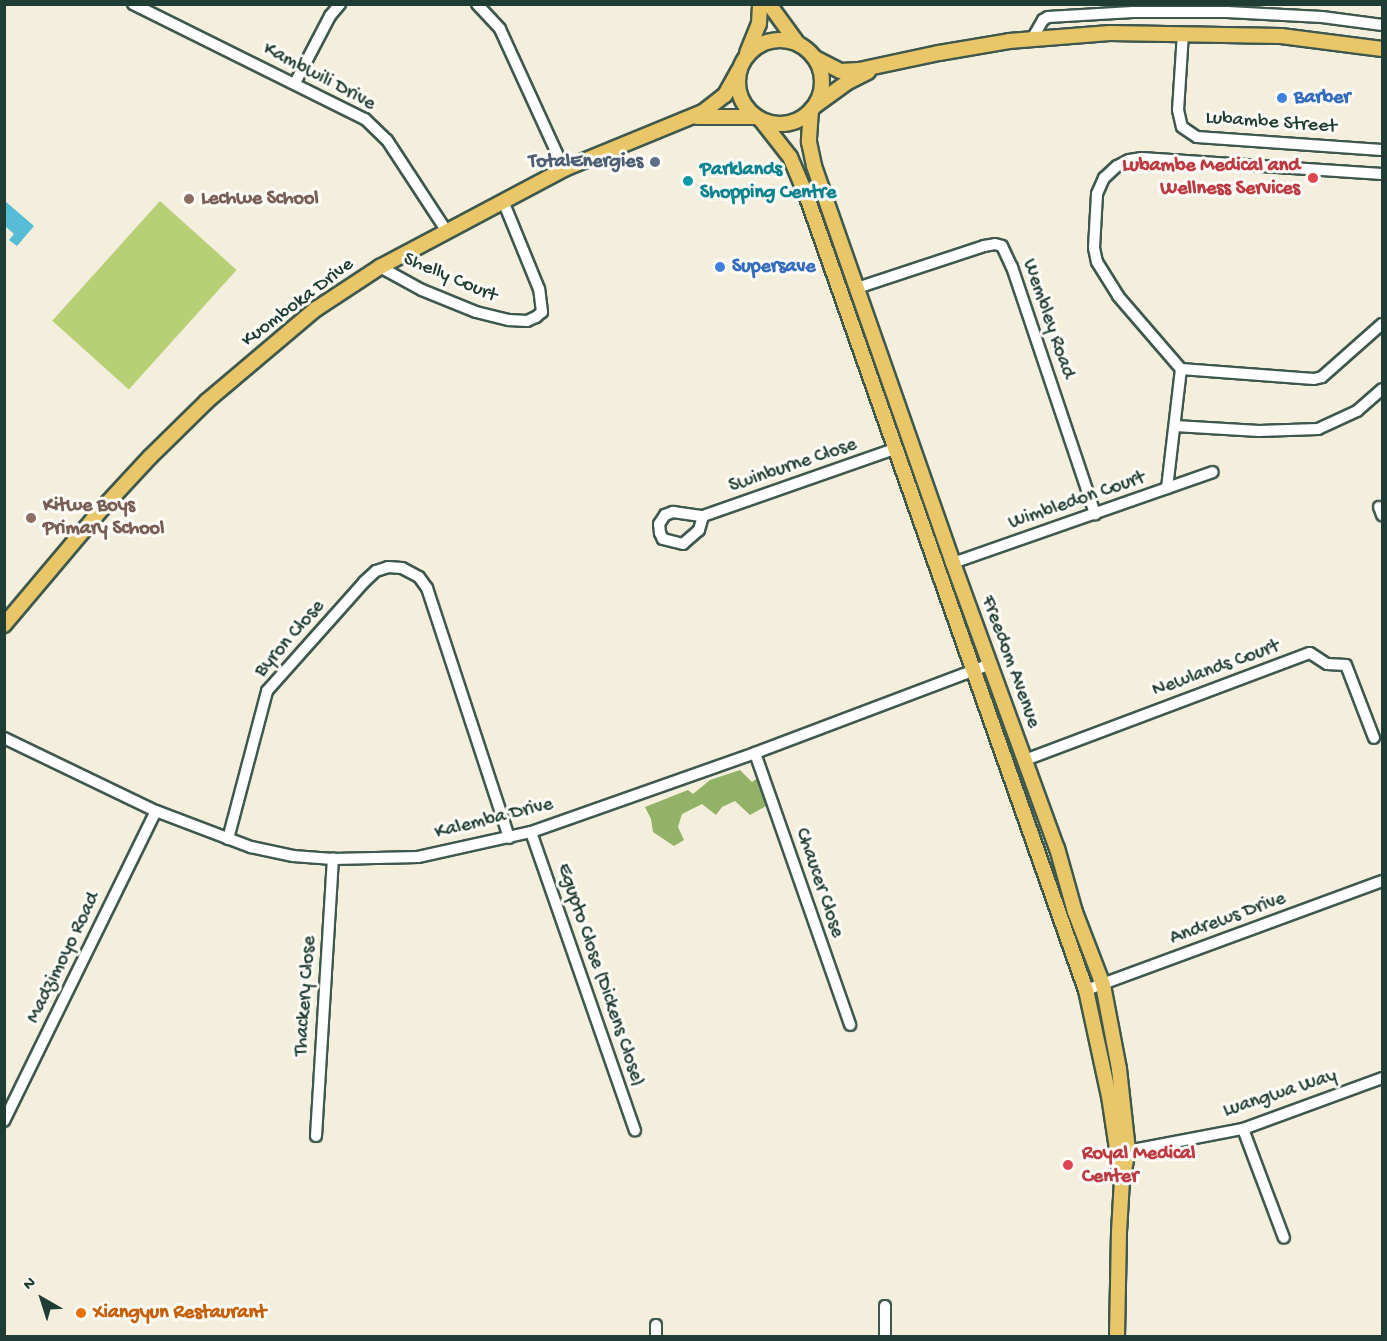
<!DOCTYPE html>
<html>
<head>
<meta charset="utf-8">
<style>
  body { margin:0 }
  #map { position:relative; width:1387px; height:1341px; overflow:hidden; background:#f4efdd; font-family:"Gochi Hand",sans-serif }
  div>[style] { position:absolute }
  .green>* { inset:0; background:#b7d076; transform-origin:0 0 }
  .forest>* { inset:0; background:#91b267 }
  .water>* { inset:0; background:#57bcd5 }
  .roads { filter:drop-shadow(2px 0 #3f584d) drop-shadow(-2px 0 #3f584d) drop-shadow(0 2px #3f584d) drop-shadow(0 -2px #3f584d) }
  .minor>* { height:10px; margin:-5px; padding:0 5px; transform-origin:5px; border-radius:5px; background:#fff }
  .major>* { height:14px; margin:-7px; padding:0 7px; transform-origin:7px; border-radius:7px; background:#e9c769 }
  .major>.ring { margin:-7px; padding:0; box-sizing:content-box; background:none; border:14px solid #e9c769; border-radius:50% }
  .dots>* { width:16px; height:16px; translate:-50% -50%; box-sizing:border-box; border:3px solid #fdfcf7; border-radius:50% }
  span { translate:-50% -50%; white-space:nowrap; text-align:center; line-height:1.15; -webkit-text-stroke:6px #fdfcf7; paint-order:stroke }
  .street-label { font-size:20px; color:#1f3d34 }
  .shop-label { font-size:20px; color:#366cbe; font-weight:700 }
  .left { translate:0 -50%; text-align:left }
  .service-label { font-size:20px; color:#4e5e75; font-weight:700 }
  .right { translate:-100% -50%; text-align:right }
  .health-label { font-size:20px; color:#be3a42; font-weight:700 }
  .culture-label { font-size:20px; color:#0d838f; font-weight:700 }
  .education-label { font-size:20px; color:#785e54; font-weight:700 }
  .food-label { font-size:20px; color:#c56008; font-weight:700 }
  .frame { position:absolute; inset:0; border:6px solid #1f3d34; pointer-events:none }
  .north { position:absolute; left:12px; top:1269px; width:60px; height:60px; -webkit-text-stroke:4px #fdfcf7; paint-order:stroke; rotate:321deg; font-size:16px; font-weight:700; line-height:24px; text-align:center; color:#1f3d34 }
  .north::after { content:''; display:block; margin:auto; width:21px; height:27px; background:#1f3d34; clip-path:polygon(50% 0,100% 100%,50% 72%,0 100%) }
</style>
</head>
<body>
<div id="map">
  <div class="green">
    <div style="left:160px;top:201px;width:103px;height:161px;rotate:42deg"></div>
  </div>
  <div class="forest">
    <div style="clip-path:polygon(740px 770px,752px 782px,759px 777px,768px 805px,750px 815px,735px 801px,722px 807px,716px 815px,702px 804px,682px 814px,678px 827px,684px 840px,674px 846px,653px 832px,651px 819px,645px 807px,688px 790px,693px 794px,710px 780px)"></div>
  </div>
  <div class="water">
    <div style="clip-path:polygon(5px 201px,34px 226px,17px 246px,9px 240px,14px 234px,5px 226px)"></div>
  </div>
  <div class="roads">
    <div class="minor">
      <div style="left:133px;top:4px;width:259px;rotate:26.4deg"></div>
      <div style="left:365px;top:119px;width:30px;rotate:44deg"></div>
      <div style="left:387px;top:140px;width:108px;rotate:56.8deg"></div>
      <div style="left:477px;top:4px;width:34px;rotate:47deg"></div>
      <div style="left:500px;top:29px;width:154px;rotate:65.4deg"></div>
      <div style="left:1183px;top:33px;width:77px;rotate:93.7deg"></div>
      <div style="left:1178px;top:110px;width:17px;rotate:77deg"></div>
      <div style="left:1182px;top:127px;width:18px;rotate:34deg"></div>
      <div style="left:1197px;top:137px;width:185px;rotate:4deg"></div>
      <div style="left:1032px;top:39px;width:22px;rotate:-60deg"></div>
      <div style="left:1043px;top:20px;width:6px;rotate:-31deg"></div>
      <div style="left:1048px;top:17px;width:85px;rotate:-3.4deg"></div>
      <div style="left:1133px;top:12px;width:94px"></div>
      <div style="left:1227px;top:12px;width:95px;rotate:3deg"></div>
      <div style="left:1322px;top:17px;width:61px;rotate:7.6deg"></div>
      <div style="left:295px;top:83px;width:76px;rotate:-62.4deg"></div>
      <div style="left:330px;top:16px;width:16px;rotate:-50deg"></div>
      <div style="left:1382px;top:174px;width:241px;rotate:-176.2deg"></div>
      <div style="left:1142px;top:158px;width:13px;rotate:171deg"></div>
      <div style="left:1129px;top:160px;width:13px;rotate:153deg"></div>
      <div style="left:1117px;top:166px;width:18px;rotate:137deg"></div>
      <div style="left:1104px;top:178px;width:17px;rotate:114deg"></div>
      <div style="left:1097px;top:194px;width:54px;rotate:93.2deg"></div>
      <div style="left:1094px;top:248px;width:14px;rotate:78deg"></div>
      <div style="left:1097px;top:262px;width:40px;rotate:58deg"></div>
      <div style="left:1118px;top:296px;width:96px;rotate:49.2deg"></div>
      <div style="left:1181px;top:369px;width:133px;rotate:4.3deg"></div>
      <div style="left:1314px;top:379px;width:8px;rotate:-14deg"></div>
      <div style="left:1322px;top:377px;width:80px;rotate:-41.5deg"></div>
      <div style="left:380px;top:267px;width:48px;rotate:28.7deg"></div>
      <div style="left:422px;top:290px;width:58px;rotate:22.2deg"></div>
      <div style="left:476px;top:312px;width:34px;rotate:14deg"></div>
      <div style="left:509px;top:320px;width:18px;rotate:3deg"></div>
      <div style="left:527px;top:321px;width:10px;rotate:-24deg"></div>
      <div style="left:536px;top:317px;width:8px;rotate:-40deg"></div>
      <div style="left:542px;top:312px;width:23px;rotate:-97deg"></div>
      <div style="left:539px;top:289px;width:95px;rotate:-112.2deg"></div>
      <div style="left:857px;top:288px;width:134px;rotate:-18.3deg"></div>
      <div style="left:984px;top:246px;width:11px;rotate:-10deg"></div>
      <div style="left:995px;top:244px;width:7px;rotate:16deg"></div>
      <div style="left:1002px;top:246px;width:23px;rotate:65deg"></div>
      <div style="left:1012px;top:267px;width:261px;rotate:71.4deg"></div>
      <div style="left:1175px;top:426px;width:84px;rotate:3.4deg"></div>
      <div style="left:1259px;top:431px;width:59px;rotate:-1.9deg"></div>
      <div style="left:1318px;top:429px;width:43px;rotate:-24.8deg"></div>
      <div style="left:1357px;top:411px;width:33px;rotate:-41deg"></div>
      <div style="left:1167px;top:488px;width:120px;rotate:-83.3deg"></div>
      <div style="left:1379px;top:507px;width:9px;rotate:69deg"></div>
      <div style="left:673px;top:512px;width:30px;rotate:8deg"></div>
      <div style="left:703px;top:516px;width:15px;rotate:106deg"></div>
      <div style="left:699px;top:530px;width:21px;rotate:139deg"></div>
      <div style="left:683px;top:544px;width:21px;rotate:-166deg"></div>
      <div style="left:663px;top:539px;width:7px;rotate:-117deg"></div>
      <div style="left:660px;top:533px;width:9px;rotate:-96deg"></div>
      <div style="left:659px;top:524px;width:11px;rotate:-56deg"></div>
      <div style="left:665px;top:515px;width:9px;rotate:-21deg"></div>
      <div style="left:703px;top:516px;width:202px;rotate:-19.3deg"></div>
      <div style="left:953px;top:563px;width:275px;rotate:-19.3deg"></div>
      <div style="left:4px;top:738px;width:169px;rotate:25.7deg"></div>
      <div style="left:156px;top:811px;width:102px;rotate:20.8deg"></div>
      <div style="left:251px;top:847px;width:43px;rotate:12.1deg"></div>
      <div style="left:293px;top:856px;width:40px;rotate:4.3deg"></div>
      <div style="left:333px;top:859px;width:85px;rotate:-1.3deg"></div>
      <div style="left:418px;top:857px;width:116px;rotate:-12.5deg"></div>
      <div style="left:531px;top:832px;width:238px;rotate:-19.4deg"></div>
      <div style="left:755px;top:753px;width:251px;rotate:-20.7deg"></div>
      <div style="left:755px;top:753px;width:288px;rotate:70.7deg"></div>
      <div style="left:1025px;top:760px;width:304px;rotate:-20.6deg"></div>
      <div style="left:1310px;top:653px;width:20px;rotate:33deg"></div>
      <div style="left:1327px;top:664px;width:19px;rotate:3deg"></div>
      <div style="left:1346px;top:665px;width:78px;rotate:69deg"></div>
      <div style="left:531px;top:832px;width:316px;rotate:70.8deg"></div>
      <div style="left:228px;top:839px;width:153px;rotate:-75.2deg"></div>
      <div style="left:267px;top:691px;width:146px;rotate:-48.3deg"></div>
      <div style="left:364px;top:582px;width:16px;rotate:-43deg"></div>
      <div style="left:376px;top:571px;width:13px;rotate:-18deg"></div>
      <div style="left:388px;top:567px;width:14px;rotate:4deg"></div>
      <div style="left:402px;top:568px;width:19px;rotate:28deg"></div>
      <div style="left:419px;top:577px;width:14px;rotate:54deg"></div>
      <div style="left:427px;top:588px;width:263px;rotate:71.8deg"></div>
      <div style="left:1086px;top:990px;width:315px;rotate:-20.2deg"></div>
      <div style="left:4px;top:1121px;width:345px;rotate:-63.9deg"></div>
      <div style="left:1243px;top:1129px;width:116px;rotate:69.4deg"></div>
      <div style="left:316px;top:1136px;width:278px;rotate:-86.5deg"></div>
      <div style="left:1122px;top:1152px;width:123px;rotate:-10.8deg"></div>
      <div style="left:1243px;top:1129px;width:148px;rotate:-20.1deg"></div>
      <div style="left:885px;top:1306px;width:30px;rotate:90deg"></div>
      <div style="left:656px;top:1336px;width:11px;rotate:-90deg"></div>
    </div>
    <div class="major">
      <div style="left:769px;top:4px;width:49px;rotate:54.1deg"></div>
      <div class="ring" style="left:738px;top:40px;width:70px;height:70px"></div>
      <div style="left:747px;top:53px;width:31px;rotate:-68deg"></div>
      <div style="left:759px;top:24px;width:20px;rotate:-87deg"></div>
      <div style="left:815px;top:58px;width:29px;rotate:27deg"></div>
      <div style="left:841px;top:71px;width:18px;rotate:-3deg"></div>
      <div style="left:859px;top:70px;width:82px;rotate:-12deg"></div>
      <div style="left:939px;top:53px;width:71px;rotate:-9.7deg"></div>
      <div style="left:1009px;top:41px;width:101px;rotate:-4.5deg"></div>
      <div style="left:1110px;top:33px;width:171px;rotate:1deg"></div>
      <div style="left:1281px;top:36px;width:102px;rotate:7.3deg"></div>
      <div style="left:816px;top:105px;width:37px;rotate:-36deg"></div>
      <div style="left:846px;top:83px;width:25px;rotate:-27deg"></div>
      <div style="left:811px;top:110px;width:32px;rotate:94deg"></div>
      <div style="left:809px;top:142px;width:25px;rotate:78deg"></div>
      <div style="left:814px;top:166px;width:421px;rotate:70.7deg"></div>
      <div style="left:953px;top:563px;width:303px;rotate:70deg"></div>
      <div style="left:1057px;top:848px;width:66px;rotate:74.3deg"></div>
      <div style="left:1075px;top:912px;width:78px;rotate:69deg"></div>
      <div style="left:1103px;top:985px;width:86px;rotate:79.2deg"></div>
      <div style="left:1119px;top:1069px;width:81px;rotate:83.7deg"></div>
      <div style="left:1128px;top:1150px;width:31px;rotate:101deg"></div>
      <div style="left:1122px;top:1180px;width:52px;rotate:93.3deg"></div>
      <div style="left:1119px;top:1232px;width:104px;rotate:91.1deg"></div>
      <div style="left:697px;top:117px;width:59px"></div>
      <div style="left:761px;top:120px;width:47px;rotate:51.9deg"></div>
      <div style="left:790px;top:157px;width:43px;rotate:67deg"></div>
      <div style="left:807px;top:197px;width:841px;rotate:70.62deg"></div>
      <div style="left:1086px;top:990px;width:108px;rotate:77.8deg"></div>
      <div style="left:1109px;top:1096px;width:80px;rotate:81.4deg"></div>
      <div style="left:4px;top:625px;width:148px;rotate:-49.9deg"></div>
      <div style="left:99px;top:512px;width:75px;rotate:-47.2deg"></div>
      <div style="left:150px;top:457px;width:80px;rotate:-44.5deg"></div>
      <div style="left:207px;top:401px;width:143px;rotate:-40.2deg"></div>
      <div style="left:316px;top:309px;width:77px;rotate:-33.3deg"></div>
      <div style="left:380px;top:267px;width:208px;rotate:-28deg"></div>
      <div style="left:564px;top:169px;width:150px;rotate:-22.3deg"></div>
      <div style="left:703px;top:112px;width:28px;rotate:-38deg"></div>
      <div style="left:725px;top:95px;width:29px;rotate:-61deg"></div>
    </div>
  </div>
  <div class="dots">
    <div style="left:1282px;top:98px;background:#3f7fe0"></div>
    <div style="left:655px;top:162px;background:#5c6f8a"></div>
    <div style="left:1313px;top:178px;background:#e0444e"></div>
    <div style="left:688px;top:181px;background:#0f9aa8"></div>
    <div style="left:189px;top:199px;background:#8d6e63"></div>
    <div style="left:720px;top:267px;background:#3f7fe0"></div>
    <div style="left:31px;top:518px;background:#8d6e63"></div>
    <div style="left:1068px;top:1165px;background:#e0444e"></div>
    <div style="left:81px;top:1313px;background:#e8710a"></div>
  </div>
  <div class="street-label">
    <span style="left:319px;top:77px;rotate:28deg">Kambwili Drive</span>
    <span style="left:1271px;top:123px;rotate:4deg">Lubambe Street</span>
    <span style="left:450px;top:278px;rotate:23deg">Shelly Court</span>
    <span style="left:298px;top:303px;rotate:-37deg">Kuomboka Drive</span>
    <span style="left:1048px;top:319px;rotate:71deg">Wembley Road</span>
    <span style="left:793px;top:466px;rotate:-19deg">Swinburne Close</span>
    <span style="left:1077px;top:501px;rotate:-19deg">Wimbledon Court</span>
    <span style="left:290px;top:639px;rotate:-49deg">Byron Close</span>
    <span style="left:1010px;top:662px;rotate:70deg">Freedom Avenue</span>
    <span style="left:1216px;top:669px;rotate:-20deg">Newlands Court</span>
    <span style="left:494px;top:819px;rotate:-14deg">Kalemba Drive</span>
    <span style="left:819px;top:883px;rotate:71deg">Chaucer Close</span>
    <span style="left:1228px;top:919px;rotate:-20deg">Andrews Drive</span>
    <span style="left:64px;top:958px;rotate:-64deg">Madzimoyo Road</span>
    <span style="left:600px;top:975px;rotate:71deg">Egupto Close (Dickens Close)</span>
    <span style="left:306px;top:996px;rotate:-86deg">Thackery Close</span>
    <span style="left:1280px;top:1094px;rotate:-18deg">Luangwa Way</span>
  </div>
  <div class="shop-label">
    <span class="left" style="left:1294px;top:98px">Barber</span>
    <span class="left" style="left:732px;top:267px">Supersave</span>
  </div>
  <div class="service-label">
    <span class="right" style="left:643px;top:162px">TotalEnergies</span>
  </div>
  <div class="health-label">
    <span class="right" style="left:1300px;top:178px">Lubambe Medical and<br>Wellness Services</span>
    <span class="left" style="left:1082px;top:1166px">Royal Medical<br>Center</span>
  </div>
  <div class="culture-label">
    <span class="left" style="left:700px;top:182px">Parklands<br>Shopping Centre</span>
  </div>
  <div class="education-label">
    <span class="left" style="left:201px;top:199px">Lechwe School</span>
    <span class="left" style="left:43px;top:518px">Kitwe Boys<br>Primary School</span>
  </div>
  <div class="food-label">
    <span class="left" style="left:93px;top:1313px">Xiangyun Restaurant</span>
  </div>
  <div class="frame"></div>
  <div class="north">N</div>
</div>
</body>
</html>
